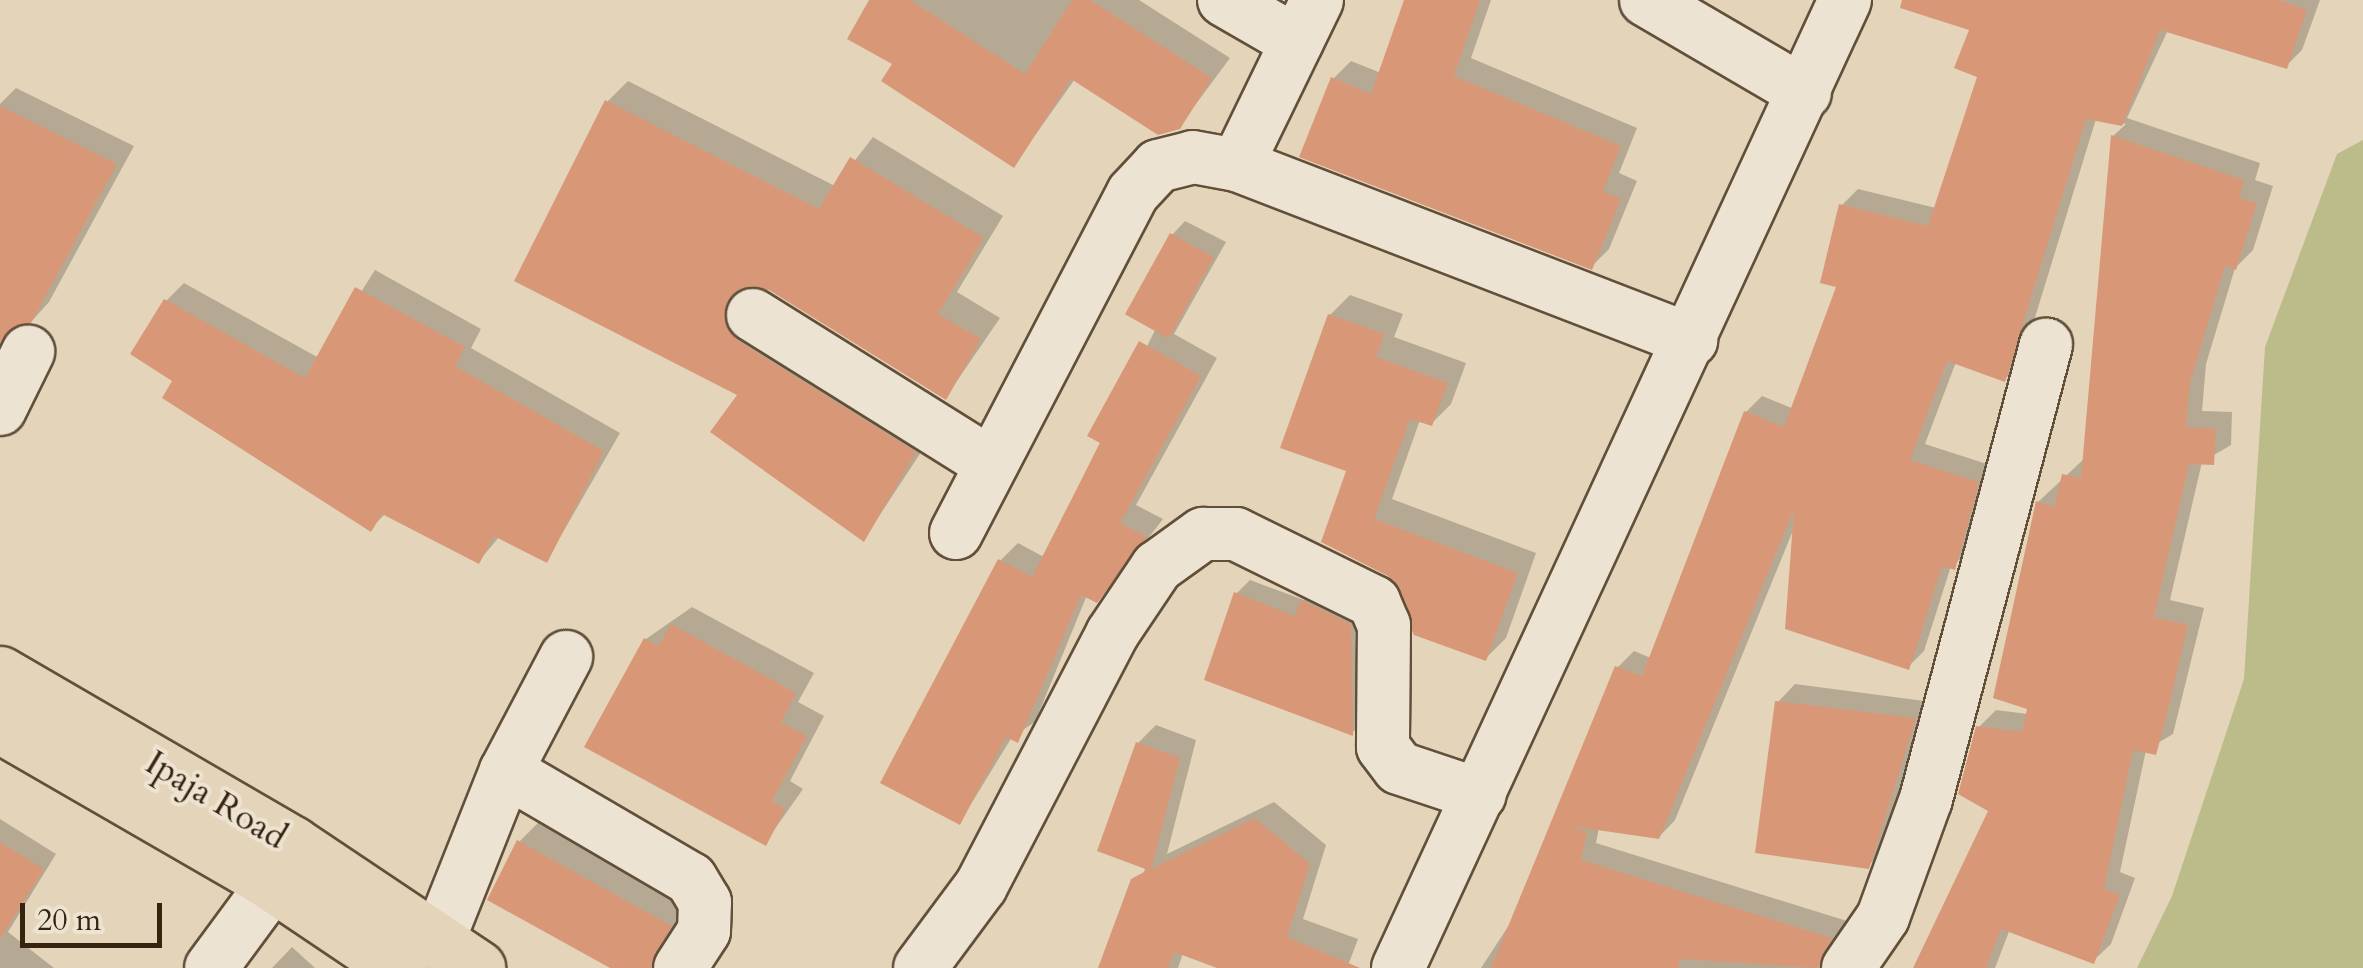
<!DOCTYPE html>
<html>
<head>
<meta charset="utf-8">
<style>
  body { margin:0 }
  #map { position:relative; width:2363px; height:968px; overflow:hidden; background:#e4d4b9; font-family:Cardo,serif }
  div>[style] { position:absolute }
  .green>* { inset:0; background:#bcbb8a }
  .shadow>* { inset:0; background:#0003 }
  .building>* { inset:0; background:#d89878; transform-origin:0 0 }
  .roads { filter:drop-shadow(2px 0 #624f3a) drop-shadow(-2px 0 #624f3a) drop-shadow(0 2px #624f3a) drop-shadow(0 -2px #624f3a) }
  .minor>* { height:52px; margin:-26px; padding:0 26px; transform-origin:26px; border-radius:26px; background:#ede3d2 }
  .major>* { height:55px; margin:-27.5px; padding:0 27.5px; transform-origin:27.5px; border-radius:27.5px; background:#e4d4b9 }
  span { translate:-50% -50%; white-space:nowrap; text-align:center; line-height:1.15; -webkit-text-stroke:8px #ede3d2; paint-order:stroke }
  .street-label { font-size:35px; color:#362310 }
  .scale { position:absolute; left:20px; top:903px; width:142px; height:45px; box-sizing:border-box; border:5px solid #362310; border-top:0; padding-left:12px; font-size:30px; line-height:35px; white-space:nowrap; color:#362310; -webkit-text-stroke:8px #ede3d2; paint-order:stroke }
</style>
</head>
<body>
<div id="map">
  <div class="green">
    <div style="clip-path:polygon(2363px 140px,2363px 968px,2137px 968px,2172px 896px,2244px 679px,2265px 347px,2337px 154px)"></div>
  </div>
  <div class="shadow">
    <div style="clip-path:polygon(871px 0,1139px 0,1230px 58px,1179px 127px,1075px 79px,1014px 165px,895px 63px)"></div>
    <div style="clip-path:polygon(1407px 0,1491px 0,1471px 58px,1637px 128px,1619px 173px,1637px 181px,1609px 249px,1591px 267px,1333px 79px,1351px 61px,1381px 73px)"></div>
    <div style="clip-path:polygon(1927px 0,2320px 0,2302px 50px,2286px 66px,2168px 30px,2127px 118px,2260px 163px,2255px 180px,2273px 186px,2253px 250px,2235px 268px,2206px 364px,2202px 411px,2232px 412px,2231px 445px,2202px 462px,2170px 600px,2204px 608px,2173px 734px,2146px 750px,2120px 872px,2135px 878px,2111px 944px,2093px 961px,2010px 929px,1995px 968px,1919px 968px,1992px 810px,1979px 727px,1996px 710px,2028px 714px,2038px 502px,2085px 458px,2113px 136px,2126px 124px,2096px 119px,2021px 363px,2005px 379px,1956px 362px,1925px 444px,1993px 466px,1971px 551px,1951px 566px,1924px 651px,1908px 667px,1794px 528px,1675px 820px,1659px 837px,1599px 828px,1596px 843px,1847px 921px,1832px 968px,1481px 968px,1511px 922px,1618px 667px,1634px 651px,1651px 658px,1746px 412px,1762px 396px,1794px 409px,1840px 285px,1842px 205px,1858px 189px,1936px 208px,1980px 75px,1972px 28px)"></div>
    <div style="clip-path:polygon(628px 81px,835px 186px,873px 137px,1003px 216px,957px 292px,1000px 318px,946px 397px,770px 287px,747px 286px,746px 306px,935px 431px,864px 539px,741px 394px,607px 102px)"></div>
    <div style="clip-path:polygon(16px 88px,134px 146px,49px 302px,0 356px,0 104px)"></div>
    <div style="clip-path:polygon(1185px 221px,1226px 242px,1174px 334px,1217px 358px,1136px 505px,1163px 519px,1114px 582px,1096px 600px,1087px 595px,1035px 722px,1012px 737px,960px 822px,1000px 561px,1018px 543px,1044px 557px,1156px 328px,1172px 235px)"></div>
    <div style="clip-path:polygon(375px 270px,481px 329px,471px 348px,620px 433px,547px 560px,500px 536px,479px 561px,386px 513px,371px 528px,176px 380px,166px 301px,184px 283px,319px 358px)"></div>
    <div style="clip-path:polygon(1350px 295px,1403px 314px,1394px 337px,1466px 363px,1451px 404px,1431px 424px,1420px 420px,1392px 499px,1536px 553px,1506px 638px,1486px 658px,1416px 633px,1349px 470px,1330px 315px)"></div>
    <div style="clip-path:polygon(1250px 580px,1304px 600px,1317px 587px,1364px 610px,1366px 719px,1352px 733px,1236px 594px)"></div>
    <div style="clip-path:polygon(692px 607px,814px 673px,798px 702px,824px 716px,790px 781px,803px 789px,765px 843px,588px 746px,646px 639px)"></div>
    <div style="clip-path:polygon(1795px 684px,1932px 702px,1885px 849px,1868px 866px,1778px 702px)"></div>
    <div style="clip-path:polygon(1156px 725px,1196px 740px,1167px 854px,1274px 802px,1326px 845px,1303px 919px,1358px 939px,1347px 968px,1224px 968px,1183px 953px,1178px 968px,1101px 968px,1146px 867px,1138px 743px)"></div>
    <div style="clip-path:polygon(0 819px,56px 854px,8px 932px,54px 968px,0 968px)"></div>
    <div style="clip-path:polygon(539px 822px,690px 905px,674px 968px,615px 968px,519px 842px)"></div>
    <div style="clip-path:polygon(292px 947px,315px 968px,272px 968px)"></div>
  </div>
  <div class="building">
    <div style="clip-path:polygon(869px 0,910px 0,1025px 74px,1072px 0,1090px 0,1212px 78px,1180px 129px,1158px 135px,1071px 79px,1014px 168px,881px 81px,892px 64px,847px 39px)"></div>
    <div style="clip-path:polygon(1404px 0,1480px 0,1454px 76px,1621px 146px,1603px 191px,1621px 199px,1592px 270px,1299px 157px,1331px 77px,1371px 94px)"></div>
    <div style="clip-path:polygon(1902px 0,2280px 0,2307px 10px,2287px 69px,2160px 30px,2122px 126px,2086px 119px,2005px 382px,1947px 361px,1910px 460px,1979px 482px,1955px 570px,1942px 566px,1909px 670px,1785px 629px,1794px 509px,1659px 839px,1570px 826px,1587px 832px,1581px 860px,1832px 938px,1818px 968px,1680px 959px,1678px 968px,1491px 968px,1615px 666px,1642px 676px,1744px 411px,1784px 427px,1836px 287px,1820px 283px,1839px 204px,1928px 226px,1977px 77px,1954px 68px,1969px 30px,1900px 8px)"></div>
    <div style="clip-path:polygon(605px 100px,819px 209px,850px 157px,984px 238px,938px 314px,981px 339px,946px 400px,769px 290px,740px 288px,727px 300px,726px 328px,737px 340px,916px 452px,864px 542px,710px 432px,737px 395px,514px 281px)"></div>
    <div style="clip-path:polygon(0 106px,117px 164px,31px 323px,0 341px)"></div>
    <div style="clip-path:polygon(2111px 135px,2244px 180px,2239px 198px,2257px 203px,2236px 270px,2225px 266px,2190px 383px,2186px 427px,2216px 429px,2214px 465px,2189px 464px,2154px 617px,2188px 625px,2166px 718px,2156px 755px,2133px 750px,2104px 889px,2120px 895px,2094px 964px,2001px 929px,1986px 968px,1913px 968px,1988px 811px,1958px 794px,1976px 726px,2022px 732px,2027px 709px,1993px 698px,2036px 501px,2054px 507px,2062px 474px,2081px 478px)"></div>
    <div style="left:1170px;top:233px;width:50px;height:93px;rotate:29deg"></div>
    <div style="clip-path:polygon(355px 287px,465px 347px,455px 366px,604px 451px,547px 563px,494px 536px,479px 564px,382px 514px,371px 532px,162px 398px,172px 381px,130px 354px,164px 299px,305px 378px)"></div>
    <div style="clip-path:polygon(1328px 314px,1384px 334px,1376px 357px,1448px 383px,1432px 426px,1410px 419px,1374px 519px,1518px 573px,1486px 661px,1414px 635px,1388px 576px,1321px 542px,1346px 471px,1280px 448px)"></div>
    <div style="clip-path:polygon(1139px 341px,1201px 376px,1120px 523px,1147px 537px,1097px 603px,1081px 595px,1018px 743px,1006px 737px,960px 825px,880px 783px,998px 559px,1032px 577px,1100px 443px,1087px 436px)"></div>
    <div style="clip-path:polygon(1234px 592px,1295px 616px,1301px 600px,1351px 624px,1353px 736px,1204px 680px)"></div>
    <div style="clip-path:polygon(671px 624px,796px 693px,781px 722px,807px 736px,772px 801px,785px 809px,766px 846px,584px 747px,644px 638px,659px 646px)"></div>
    <div style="clip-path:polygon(1775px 701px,1916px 718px,1869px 869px,1755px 853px)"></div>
    <div style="clip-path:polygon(1136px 742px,1180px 758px,1151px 869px,1255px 818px,1310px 864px,1287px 937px,1360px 968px,1217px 968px,1174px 952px,1168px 968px,1098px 968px,1131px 879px,1148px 870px,1097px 851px)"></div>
    <div style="clip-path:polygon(517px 840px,672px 926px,650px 968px,610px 968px,487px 900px)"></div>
    <div style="clip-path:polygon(0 842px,44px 869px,0 939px)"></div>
  </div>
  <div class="roads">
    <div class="minor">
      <div style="left:1224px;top:0;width:84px;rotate:29.9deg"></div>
      <div style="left:1646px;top:0;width:184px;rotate:30.3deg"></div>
      <div style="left:1237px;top:165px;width:183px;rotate:-64.1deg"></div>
      <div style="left:753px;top:315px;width:281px;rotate:32deg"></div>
      <div style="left:0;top:409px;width:64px;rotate:-63.8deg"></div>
      <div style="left:956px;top:533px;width:383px;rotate:-62.5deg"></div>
      <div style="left:1133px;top:193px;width:37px;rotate:-47deg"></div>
      <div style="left:1158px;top:166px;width:36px;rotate:-14deg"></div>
      <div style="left:1193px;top:157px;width:45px;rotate:10.3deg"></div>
      <div style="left:1237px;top:165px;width:487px;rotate:21.1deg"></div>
      <div style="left:506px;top:771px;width:214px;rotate:30.3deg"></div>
      <div style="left:691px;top:879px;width:27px;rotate:59deg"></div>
      <div style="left:705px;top:902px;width:29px;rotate:92deg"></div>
      <div style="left:704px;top:931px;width:44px;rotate:123deg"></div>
      <div style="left:439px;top:939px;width:181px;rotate:-68.3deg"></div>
      <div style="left:506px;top:771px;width:129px;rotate:-62.2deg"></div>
      <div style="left:211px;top:968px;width:104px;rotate:-53.6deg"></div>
      <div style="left:920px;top:968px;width:102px;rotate:-53.4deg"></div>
      <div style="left:981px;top:886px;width:284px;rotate:-62.5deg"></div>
      <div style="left:1112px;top:634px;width:81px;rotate:-56.1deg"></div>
      <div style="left:1157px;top:567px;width:57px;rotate:-35.7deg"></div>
      <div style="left:1203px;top:534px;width:33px"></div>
      <div style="left:1236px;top:534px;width:154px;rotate:26.2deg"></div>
      <div style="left:1374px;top:602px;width:25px;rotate:67deg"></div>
      <div style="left:1384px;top:625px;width:122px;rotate:90.5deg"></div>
      <div style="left:1383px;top:747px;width:26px;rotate:53deg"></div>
      <div style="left:1399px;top:768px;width:85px;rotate:18.4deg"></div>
      <div style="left:1398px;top:968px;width:1066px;rotate:-65.21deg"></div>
      <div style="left:1848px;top:968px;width:62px;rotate:-55.5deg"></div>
      <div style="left:1883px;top:917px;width:126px;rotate:-70deg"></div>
      <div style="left:1926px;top:799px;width:470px;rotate:-75.2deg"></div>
    </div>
    <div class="major">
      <div style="left:0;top:674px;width:338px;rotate:30.2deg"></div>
      <div style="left:292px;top:844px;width:223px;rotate:33.8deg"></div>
      <div style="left:0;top:725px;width:302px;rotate:30deg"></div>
      <div style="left:262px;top:876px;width:165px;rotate:33.9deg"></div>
    </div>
  </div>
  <div class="street-label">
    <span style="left:216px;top:800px;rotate:31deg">Ipaja Road</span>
  </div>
  <div class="scale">20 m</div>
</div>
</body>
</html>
